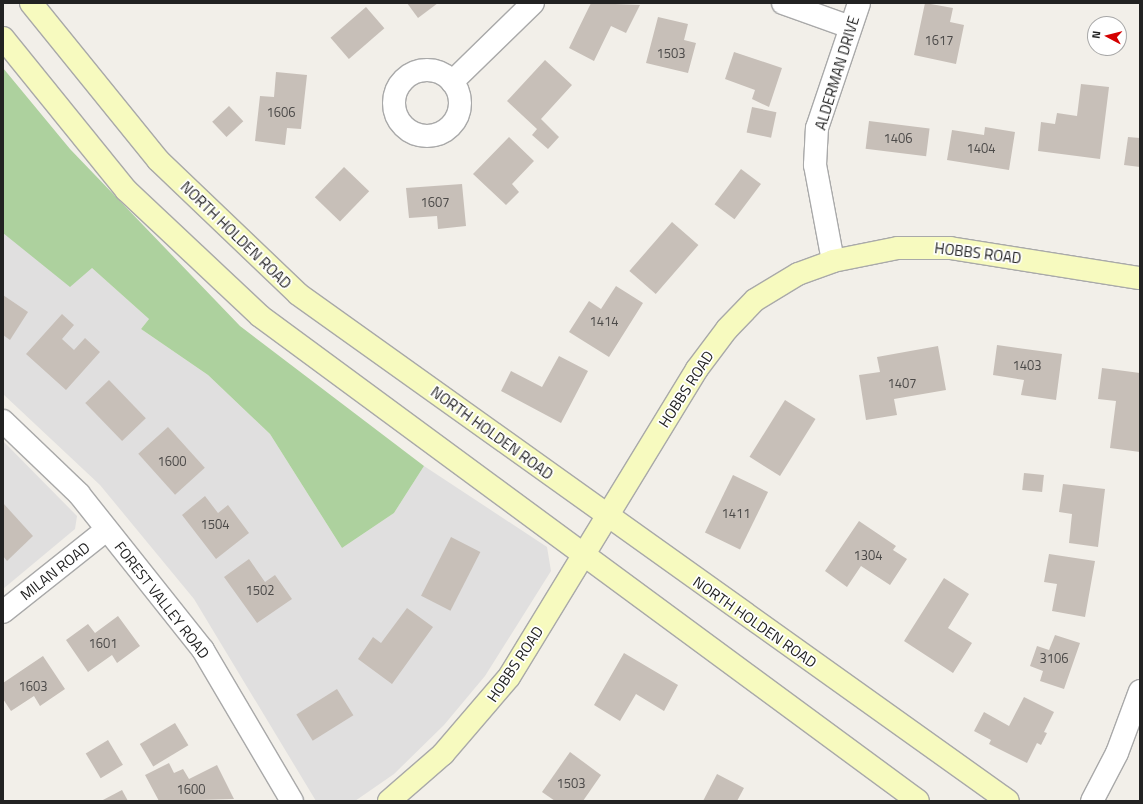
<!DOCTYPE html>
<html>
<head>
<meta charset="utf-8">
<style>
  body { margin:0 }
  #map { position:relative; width:1143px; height:804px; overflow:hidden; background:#f2efe9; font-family:"Titillium Web",sans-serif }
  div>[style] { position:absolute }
  .residential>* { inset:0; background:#e0dfdf }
  .forest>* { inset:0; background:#add19e }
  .building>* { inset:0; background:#c7bfb8; transform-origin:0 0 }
  .roads { filter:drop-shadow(1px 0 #a9a9a9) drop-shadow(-1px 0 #a9a9a9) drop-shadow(0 1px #a9a9a9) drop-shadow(0 -1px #a9a9a9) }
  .street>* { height:22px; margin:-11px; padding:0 11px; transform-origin:11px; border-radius:11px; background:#fff }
  .street>.ring { margin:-11px; padding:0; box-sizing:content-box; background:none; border:22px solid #fff; border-radius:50% }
  .secondary>* { height:22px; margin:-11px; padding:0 11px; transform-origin:11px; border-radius:11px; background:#f7fabf }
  span { translate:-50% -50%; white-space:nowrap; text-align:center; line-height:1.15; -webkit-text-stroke:3.5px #fff; paint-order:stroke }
  .number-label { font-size:13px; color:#4b4948 }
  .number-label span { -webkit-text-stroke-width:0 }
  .street-label { font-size:15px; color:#222 }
  .frame { position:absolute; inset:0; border:4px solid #222; pointer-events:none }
  .north { position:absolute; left:1087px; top:16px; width:40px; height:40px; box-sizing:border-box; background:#fff; border:1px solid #a7a7a7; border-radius:50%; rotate:277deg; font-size:11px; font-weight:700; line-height:16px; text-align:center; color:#222 }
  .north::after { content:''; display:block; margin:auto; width:14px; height:18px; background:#d40000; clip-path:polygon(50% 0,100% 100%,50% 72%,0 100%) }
</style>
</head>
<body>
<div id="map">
  <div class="residential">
    <div style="clip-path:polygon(3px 233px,91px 267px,149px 319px,141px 329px,208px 375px,270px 434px,342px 548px,394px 513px,424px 466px,547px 547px,551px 571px,485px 676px,444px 725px,394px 774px,355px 801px,316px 801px,194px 599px,100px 485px,3px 394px)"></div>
    <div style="clip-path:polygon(3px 441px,77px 516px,75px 529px,3px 589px)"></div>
  </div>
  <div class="forest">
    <div style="clip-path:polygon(3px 68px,70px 149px,240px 326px,424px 466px,394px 513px,342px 548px,270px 434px,208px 375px,141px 329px,149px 319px,92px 268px,70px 287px,3px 233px)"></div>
  </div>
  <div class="building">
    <div style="clip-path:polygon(407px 3px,438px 3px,418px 18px)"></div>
    <div style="clip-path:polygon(591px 3px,640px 5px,626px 33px,611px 26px,594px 61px,569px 48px)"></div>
    <div style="clip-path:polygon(925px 3px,953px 8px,950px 22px,964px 25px,956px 64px,914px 55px)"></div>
    <div style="left:366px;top:7px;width:28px;height:47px;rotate:49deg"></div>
    <div style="clip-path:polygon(658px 17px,688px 24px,684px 40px,696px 43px,688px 73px,646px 63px)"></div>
    <div style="clip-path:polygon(734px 52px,782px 68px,769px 107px,752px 99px,755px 90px,725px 79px)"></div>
    <div style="clip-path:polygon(545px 60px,572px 85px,541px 119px,559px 137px,548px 149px,532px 135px,537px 129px,507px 101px)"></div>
    <div style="clip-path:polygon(276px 72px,307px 75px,301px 129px,287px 128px,285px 145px,255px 141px,260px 96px,274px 97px)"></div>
    <div style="clip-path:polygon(1081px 84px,1109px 87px,1100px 159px,1038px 151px,1041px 122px,1055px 124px,1057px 113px,1077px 116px)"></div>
    <div style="left:229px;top:106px;width:21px;height:23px;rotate:47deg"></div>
    <div style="left:752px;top:107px;width:25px;height:26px;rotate:12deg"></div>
    <div style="left:869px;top:121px;width:61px;height:28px;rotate:7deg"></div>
    <div style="clip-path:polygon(985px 127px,1015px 132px,1009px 170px,947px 160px,952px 130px,984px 135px)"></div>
    <div style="clip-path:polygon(509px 137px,534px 161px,512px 184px,519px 192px,506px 205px,473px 174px)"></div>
    <div style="clip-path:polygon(1128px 137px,1140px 138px,1140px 167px,1124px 165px)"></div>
    <div style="left:344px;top:167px;width:35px;height:42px;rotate:44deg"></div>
    <div style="left:741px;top:169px;width:25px;height:44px;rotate:37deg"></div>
    <div style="clip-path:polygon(462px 184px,466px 226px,438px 229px,437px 216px,409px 218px,406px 188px)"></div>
    <div style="left:672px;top:222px;width:35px;height:65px;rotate:41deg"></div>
    <div style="clip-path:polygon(616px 286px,643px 303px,609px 357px,569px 332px,589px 301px,601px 309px)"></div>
    <div style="clip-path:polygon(3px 295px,28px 312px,10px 340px,3px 335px)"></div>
    <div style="clip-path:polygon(62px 314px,74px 325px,62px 339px,74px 350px,85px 338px,100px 352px,66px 390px,26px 354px)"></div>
    <div style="clip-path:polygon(997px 345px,1062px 354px,1056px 400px,1021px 395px,1024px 380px,993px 375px)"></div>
    <div style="clip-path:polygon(938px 346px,946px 390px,894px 399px,897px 415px,866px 420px,859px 375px,880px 372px,877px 357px)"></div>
    <div style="clip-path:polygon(559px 356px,588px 371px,561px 423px,501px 391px,511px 371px,542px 387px)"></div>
    <div style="clip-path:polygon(1102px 368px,1140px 373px,1140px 452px,1110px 448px,1116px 401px,1098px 399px)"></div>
    <div style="left:109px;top:380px;width:53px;height:33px;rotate:46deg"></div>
    <div style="left:785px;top:400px;width:36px;height:67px;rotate:32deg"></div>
    <div style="left:168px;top:427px;width:55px;height:40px;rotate:48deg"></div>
    <div style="left:1024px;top:473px;width:20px;height:17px;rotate:6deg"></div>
    <div style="left:733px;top:475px;width:39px;height:64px;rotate:26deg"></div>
    <div style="clip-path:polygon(1063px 484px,1105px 489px,1098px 547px,1069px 543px,1072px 514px,1059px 512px)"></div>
    <div style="clip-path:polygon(205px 496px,218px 513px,228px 505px,249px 533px,216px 559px,182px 515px)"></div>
    <div style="clip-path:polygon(3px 503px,33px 536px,7px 561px,3px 556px)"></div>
    <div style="clip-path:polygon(859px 521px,896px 546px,893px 550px,907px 559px,890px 585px,861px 566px,847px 587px,825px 571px)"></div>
    <div style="left:451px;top:537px;width:33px;height:66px;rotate:27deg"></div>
    <div style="clip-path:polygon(1049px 554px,1095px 561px,1085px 617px,1052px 611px,1057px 584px,1044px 582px)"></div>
    <div style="clip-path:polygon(249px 559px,265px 582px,275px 575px,292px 599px,257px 623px,224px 577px)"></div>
    <div style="clip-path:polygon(944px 578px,969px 594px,948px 628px,972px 643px,953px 673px,904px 641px)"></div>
    <div style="clip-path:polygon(407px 608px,433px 627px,392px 684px,358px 659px,373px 637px,381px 643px)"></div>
    <div style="clip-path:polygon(118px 616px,140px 646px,117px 663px,112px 655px,88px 672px,66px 640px,88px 624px,95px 633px)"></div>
    <div style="clip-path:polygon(1055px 635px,1080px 643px,1064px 689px,1040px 681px,1043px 671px,1030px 666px,1037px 646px,1049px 650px)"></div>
    <div style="clip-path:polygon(624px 653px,678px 685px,664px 711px,636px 694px,620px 721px,594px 705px)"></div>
    <div style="clip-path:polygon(43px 656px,65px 689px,40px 706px,34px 696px,11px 711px,3px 699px,3px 683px)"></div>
    <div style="left:337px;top:689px;width:31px;height:48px;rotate:58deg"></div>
    <div style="clip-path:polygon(1024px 697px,1054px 712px,1044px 732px,1047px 733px,1041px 745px,1037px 743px,1027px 763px,989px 744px,991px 740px,974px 731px,984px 712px,1009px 726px)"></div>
    <div style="left:175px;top:723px;width:26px;height:41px;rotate:59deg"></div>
    <div style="left:108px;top:740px;width:29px;height:26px;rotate:59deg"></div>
    <div style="clip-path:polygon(570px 752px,601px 775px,583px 801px,555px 801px,542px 792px)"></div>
    <div style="clip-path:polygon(169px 763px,174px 773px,183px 769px,189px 779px,217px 765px,234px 799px,159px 801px,145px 775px)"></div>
    <div style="clip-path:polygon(717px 774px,744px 788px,737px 801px,703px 801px)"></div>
    <div style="clip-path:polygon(122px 790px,128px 801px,101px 801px)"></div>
  </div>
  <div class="roads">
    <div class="street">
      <div style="left:783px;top:3px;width:71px;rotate:19.7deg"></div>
      <div class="ring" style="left:394px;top:70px;width:44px;height:44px"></div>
      <div style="left:452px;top:82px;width:113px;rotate:-44.3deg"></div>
      <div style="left:833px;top:261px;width:98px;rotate:-100.6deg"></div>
      <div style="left:815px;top:165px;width:37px;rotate:-87deg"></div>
      <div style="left:817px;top:128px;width:132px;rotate:-71.4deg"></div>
      <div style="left:3px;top:421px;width:105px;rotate:43.8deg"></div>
      <div style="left:79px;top:494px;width:199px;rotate:51.5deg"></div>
      <div style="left:203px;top:650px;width:175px;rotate:59.5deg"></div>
      <div style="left:3px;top:612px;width:132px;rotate:-38.5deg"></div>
      <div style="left:1092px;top:801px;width:54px;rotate:-62.5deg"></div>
      <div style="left:1117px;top:753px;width:66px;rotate:-69.6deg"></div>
    </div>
    <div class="secondary">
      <div style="left:31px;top:3px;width:202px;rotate:51deg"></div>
      <div style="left:158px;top:160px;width:194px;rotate:43.7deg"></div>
      <div style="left:298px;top:294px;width:872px;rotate:35.53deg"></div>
      <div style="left:3px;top:38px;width:196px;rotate:51deg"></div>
      <div style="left:126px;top:190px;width:184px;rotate:43.2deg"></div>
      <div style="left:260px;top:316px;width:817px;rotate:36.39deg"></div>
      <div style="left:389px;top:801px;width:72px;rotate:-41deg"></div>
      <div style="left:443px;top:754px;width:101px;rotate:-49.4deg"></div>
      <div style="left:509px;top:677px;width:361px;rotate:-58.6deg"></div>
      <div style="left:697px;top:369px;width:50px;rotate:-53.1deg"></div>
      <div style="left:727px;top:329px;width:40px;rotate:-46deg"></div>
      <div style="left:755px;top:300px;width:50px;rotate:-31.2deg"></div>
      <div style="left:798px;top:274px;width:37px;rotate:-20deg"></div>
      <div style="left:833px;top:261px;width:66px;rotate:-11.3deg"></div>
      <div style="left:898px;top:248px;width:52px"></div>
      <div style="left:950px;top:248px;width:192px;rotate:9deg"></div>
    </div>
  </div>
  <div class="number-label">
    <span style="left:939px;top:40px">1617</span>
    <span style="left:671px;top:53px">1503</span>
    <span style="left:281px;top:112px">1606</span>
    <span style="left:898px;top:138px">1406</span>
    <span style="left:981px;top:148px">1404</span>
    <span style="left:435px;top:202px">1607</span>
    <span style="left:604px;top:321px">1414</span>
    <span style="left:1027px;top:365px">1403</span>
    <span style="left:902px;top:383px">1407</span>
    <span style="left:172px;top:461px">1600</span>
    <span style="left:736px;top:513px">1411</span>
    <span style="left:215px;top:524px">1504</span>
    <span style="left:868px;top:555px">1304</span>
    <span style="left:260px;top:590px">1502</span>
    <span style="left:103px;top:643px">1601</span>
    <span style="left:1054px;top:658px">3106</span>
    <span style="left:33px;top:686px">1603</span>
    <span style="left:571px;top:783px">1503</span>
    <span style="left:191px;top:789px">1600</span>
  </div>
  <div class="street-label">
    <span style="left:837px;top:73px;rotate:-73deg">ALDERMAN DRIVE</span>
    <span style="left:236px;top:235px;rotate:44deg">NORTH HOLDEN ROAD</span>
    <span style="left:978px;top:253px;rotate:7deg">HOBBS ROAD</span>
    <span style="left:686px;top:389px;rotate:-57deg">HOBBS ROAD</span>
    <span style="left:492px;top:433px;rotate:36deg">NORTH HOLDEN ROAD</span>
    <span style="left:55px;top:571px;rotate:-38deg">MILAN ROAD</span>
    <span style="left:162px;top:600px;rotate:52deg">FOREST VALLEY ROAD</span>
    <span style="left:755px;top:622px;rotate:35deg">NORTH HOLDEN ROAD</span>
    <span style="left:515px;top:664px;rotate:-56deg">HOBBS ROAD</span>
  </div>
  <div class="frame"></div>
  <div class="north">N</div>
</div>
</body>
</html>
